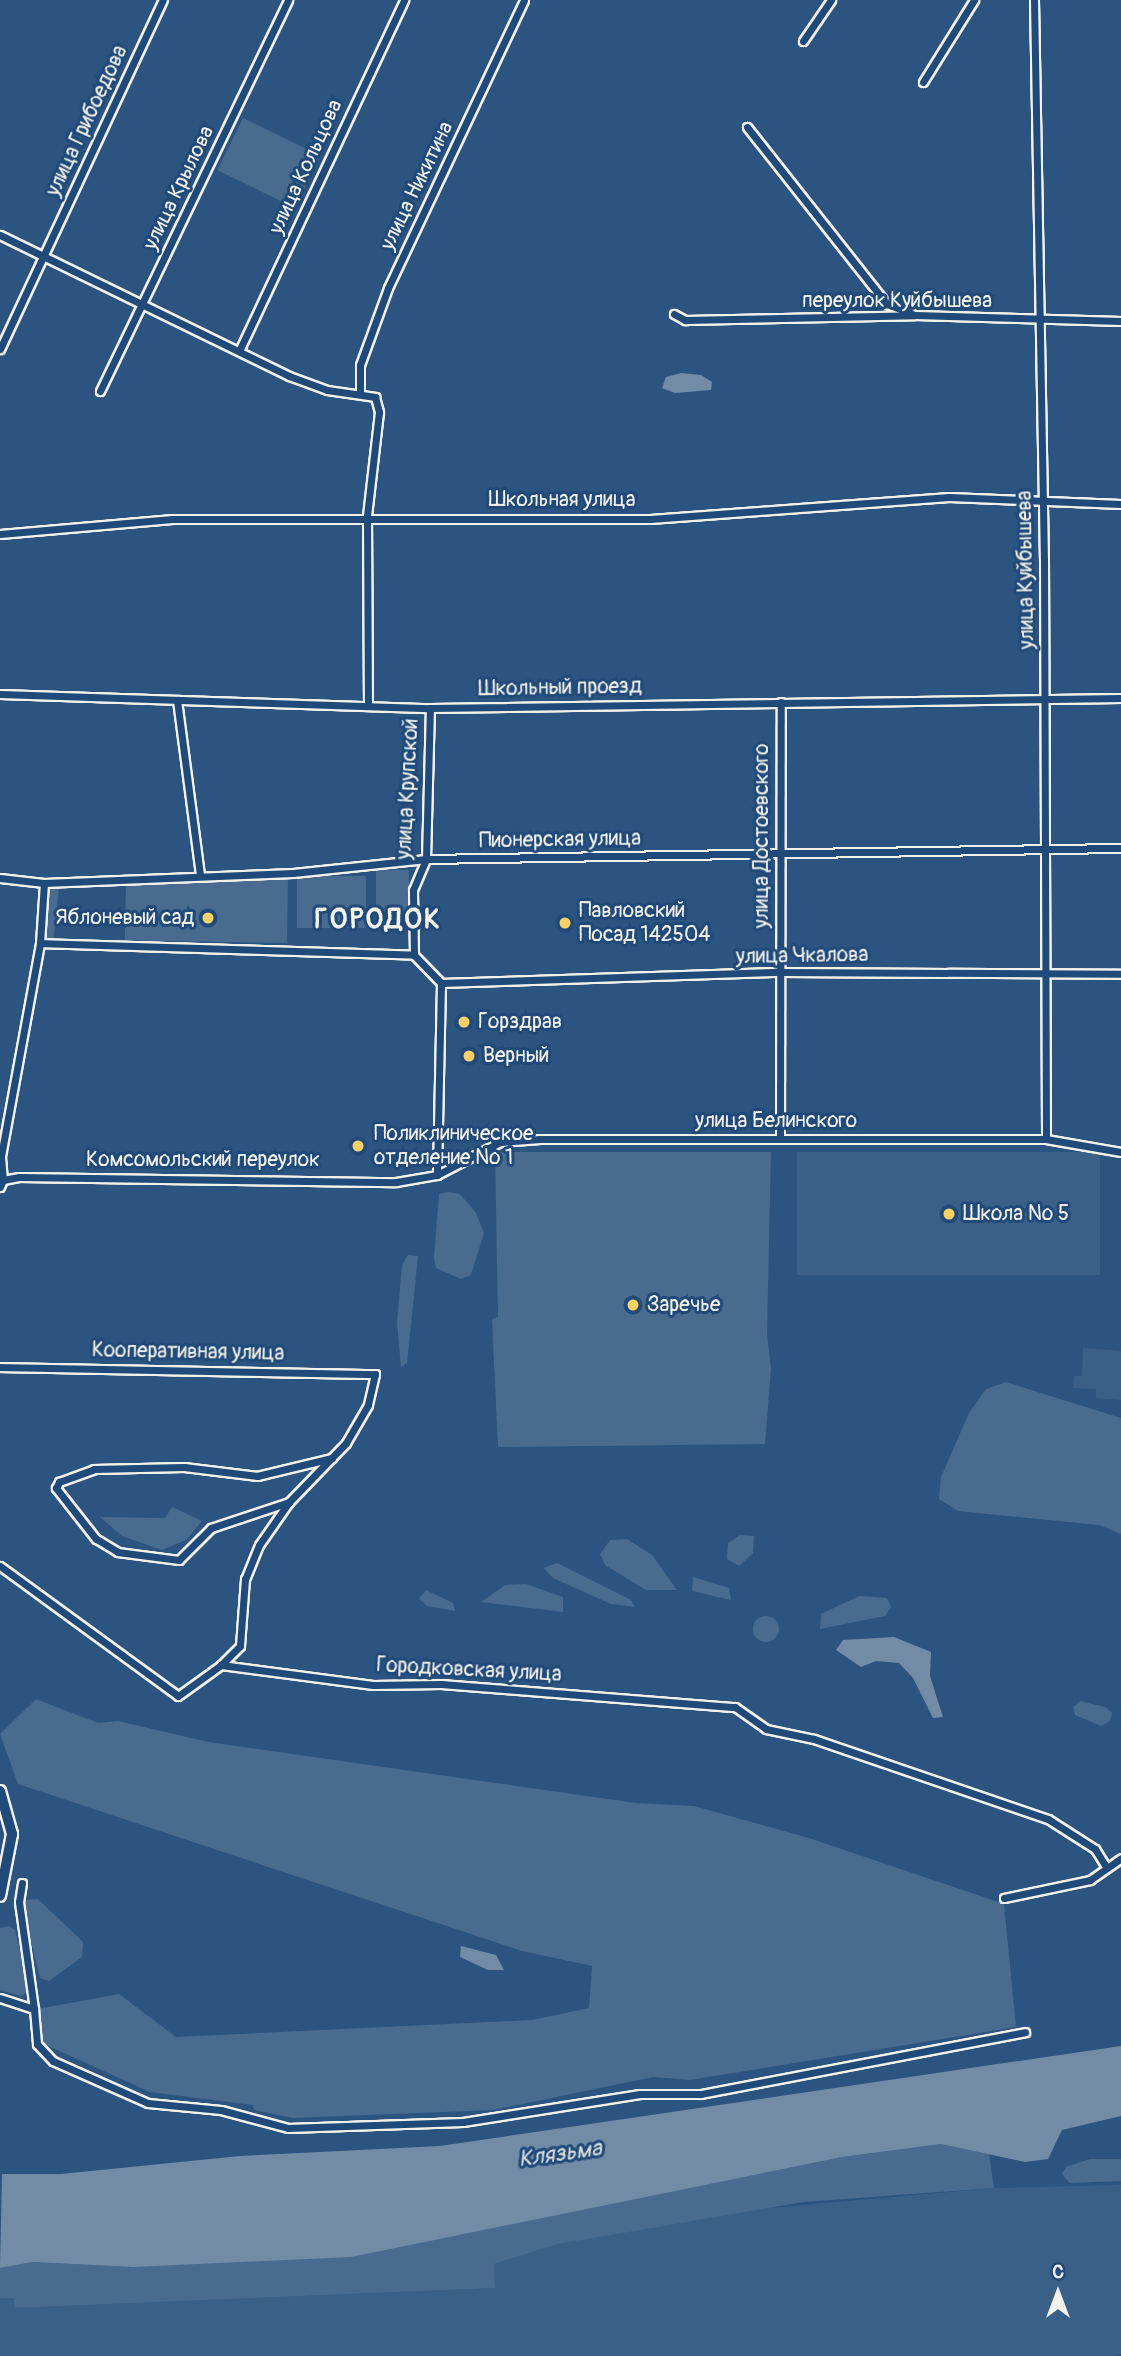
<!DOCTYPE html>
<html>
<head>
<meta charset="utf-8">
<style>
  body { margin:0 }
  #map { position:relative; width:1121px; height:2356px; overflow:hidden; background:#2c5481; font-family:Pangolin,sans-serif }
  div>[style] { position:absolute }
  .built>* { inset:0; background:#3b6088; transform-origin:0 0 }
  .green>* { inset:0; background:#496b90; transform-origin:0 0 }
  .round { border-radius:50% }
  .water>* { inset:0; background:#738ca6 }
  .roads { filter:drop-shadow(2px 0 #f4f1e8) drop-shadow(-2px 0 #f4f1e8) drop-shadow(0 2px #f4f1e8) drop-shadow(0 -2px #f4f1e8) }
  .street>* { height:7px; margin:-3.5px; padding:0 3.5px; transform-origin:3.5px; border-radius:3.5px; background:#1f4a7a }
  .secondary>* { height:10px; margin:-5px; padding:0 5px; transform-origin:5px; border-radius:5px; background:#1f4a7a }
  .dots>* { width:19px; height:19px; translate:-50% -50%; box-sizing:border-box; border:4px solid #1f4a7a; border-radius:50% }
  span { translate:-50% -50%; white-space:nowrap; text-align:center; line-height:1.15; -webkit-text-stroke:6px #1f4a7a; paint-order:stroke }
  .street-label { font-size:21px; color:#f4f1e8 }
  .poi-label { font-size:21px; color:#f4f1e8 }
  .left { translate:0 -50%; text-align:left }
  .right { translate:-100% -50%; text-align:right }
  .water-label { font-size:23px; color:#dadddb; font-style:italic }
  .district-label { font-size:28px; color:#f4f1e8; font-weight:700; letter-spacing:2px }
  .north { position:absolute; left:1023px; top:2258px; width:70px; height:70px; -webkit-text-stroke:5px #1f4a7a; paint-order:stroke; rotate:0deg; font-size:19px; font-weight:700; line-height:28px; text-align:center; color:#f4f1e8 }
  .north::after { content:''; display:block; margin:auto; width:24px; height:32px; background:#f4f1e8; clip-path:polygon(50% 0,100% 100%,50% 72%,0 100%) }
</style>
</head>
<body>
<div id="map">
  <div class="built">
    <div style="left:797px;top:1152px;width:303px;height:123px"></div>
    <div style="clip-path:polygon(1083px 1348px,1121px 1351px,1121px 1400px,1096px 1398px,1096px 1389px,1073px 1388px,1074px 1376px,1082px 1376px)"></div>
    <div style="clip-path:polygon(1121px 2185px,1121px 2354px,1113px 2356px,0 2356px,0 2298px,15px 2298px,15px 2308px,495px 2288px,494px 2264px,558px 2244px,737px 2211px,994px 2188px)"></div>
  </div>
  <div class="green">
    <div style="left:243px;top:118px;width:86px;height:58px;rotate:26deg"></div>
    <div style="left:409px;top:870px;width:59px;height:33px;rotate:90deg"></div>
    <div style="left:366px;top:876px;width:52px;height:69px;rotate:90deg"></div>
    <div style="left:288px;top:879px;width:64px;height:162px;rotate:91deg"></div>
    <div style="left:49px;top:887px;width:10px;height:51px;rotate:6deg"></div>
    <div style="clip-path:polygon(495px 1152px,771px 1152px,767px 1333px,771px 1369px,765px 1444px,498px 1447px,492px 1319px,498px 1317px)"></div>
    <div style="clip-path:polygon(449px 1192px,460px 1194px,476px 1213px,484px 1233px,471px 1275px,461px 1279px,436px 1268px,434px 1258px,439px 1194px)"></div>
    <div style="clip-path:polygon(408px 1255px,418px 1256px,407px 1363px,401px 1367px,397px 1323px,402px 1265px)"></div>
    <div style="clip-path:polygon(1006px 1382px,1121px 1418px,1121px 1534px,1099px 1525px,958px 1511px,939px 1499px,941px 1477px,969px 1413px,986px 1389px)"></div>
    <div style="clip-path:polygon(172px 1507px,202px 1521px,186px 1540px,162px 1550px,122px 1536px,100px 1517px,165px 1518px)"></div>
    <div style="clip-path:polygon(740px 1535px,754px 1536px,753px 1553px,739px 1566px,727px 1559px,728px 1543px)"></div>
    <div style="clip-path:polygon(627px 1539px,652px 1555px,677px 1590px,646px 1590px,605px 1565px,600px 1554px,610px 1540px)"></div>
    <div style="clip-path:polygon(557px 1563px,631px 1600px,635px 1607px,611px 1604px,553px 1578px,544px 1568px)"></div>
    <div style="clip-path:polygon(693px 1577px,729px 1588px,731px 1600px,692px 1591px)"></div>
    <div style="clip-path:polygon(526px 1584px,563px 1597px,563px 1612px,481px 1602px,505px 1585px)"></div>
    <div style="clip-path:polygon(426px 1590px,453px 1603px,455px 1611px,427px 1606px,419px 1599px)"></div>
    <div style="clip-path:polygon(859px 1596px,887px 1598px,891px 1607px,885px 1616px,820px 1629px,821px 1614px)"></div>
    <div class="round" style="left:753px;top:1616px;width:26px;height:26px"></div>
    <div style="clip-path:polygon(36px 1699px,98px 1723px,118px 1721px,208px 1742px,636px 1803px,694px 1806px,809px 1838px,1004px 1904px,1016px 2027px,690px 2080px,653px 2077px,493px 2110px,293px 2118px,254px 2110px,253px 2105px,150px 2092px,44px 2044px,37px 2009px,119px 1994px,176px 2037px,532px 2020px,589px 2008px,592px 1966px,522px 1951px,18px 1784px,0 1734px)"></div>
    <div style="clip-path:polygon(1080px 1701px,1105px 1707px,1112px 1713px,1110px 1721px,1101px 1726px,1075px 1715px,1073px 1707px)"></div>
    <div style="clip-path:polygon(38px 1899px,83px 1942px,82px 1957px,49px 1981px,40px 1978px,23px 1908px,26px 1900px)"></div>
    <div style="clip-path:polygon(9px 1926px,15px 1930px,27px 1979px,28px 1991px,21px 1996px,0 1990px,0 1928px)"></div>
    <div style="clip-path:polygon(941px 2144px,989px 2154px,994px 2188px,803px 2202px,558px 2244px,494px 2264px,495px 2288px,15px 2308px,14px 2298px,0 2298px,0 2268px,33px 2262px,133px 2267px,538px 2218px,842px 2157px)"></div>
    <div style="clip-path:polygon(1090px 2159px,1121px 2159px,1121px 2181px,1070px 2183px,1062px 2174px,1066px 2167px)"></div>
  </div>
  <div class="water">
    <div style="clip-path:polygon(681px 373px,701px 375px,712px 382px,711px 390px,675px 393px,662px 388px,666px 377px)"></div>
    <div style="clip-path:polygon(894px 1637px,931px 1652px,930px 1676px,943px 1717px,933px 1718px,913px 1678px,899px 1663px,876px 1661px,861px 1667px,836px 1650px,843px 1640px)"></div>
    <div style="clip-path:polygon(461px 1946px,496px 1955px,504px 1970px,488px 1970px,460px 1957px)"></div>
    <div style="clip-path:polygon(1121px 2046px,1121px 2116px,1062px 2130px,1048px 2159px,1025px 2162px,941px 2144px,842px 2157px,351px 2257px,133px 2267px,33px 2262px,0 2268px,2px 2174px,61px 2174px,240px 2156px,440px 2146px)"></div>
  </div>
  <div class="roads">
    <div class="street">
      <div style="left:1034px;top:0;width:559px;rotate:88.98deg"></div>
      <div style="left:1044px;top:559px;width:580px;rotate:89.8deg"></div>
      <div style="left:803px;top:41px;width:50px;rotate:-55.7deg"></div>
      <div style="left:923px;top:82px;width:97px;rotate:-58.1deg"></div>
      <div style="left:747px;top:127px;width:226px;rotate:51.7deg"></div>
      <div style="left:887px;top:304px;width:26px;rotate:21deg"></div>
      <div style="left:0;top:235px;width:322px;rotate:26deg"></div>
      <div style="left:289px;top:376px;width:40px;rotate:20.2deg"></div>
      <div style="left:327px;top:390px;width:49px;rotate:8.3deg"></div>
      <div style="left:375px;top:397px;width:16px;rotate:75deg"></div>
      <div style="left:379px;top:412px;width:105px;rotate:96.6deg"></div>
      <div style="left:367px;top:516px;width:190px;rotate:89.7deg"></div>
      <div style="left:674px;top:314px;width:13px;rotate:29deg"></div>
      <div style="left:685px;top:320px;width:230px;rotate:-1.2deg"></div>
      <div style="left:915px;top:315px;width:206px;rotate:1.7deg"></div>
      <div style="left:0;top:349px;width:385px;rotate:-65deg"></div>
      <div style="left:240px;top:349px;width:386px;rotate:-64.8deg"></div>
      <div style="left:100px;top:391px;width:434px;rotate:-64.3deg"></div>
      <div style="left:360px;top:392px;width:27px;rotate:-90deg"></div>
      <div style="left:360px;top:365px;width:82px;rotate:-70deg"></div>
      <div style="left:388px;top:288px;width:318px;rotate:-64.7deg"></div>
      <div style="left:0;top:534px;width:173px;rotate:-5deg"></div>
      <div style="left:172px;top:519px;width:478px"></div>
      <div style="left:650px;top:519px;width:300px;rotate:-4.2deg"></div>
      <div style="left:949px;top:497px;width:172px;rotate:2.3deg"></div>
      <div style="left:0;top:694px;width:430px;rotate:1.9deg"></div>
      <div style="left:430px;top:708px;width:691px;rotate:-0.83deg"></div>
      <div style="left:177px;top:700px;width:176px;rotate:82.5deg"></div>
      <div style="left:0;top:878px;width:44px;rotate:6.5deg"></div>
      <div style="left:44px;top:883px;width:249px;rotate:-2.3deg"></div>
      <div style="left:293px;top:873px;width:134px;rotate:-6deg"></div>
      <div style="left:426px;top:859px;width:695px;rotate:-0.91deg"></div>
      <div style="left:40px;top:943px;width:374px;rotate:1.8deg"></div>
      <div style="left:414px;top:955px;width:39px;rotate:46deg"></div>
      <div style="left:441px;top:983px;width:192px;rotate:91.2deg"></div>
      <div style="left:414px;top:955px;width:65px;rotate:-90.9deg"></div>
      <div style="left:413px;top:890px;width:34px;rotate:-67deg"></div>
      <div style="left:426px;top:859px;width:151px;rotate:-88.5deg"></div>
      <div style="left:441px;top:983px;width:340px;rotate:-1.9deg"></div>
      <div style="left:781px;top:972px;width:340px;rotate:0.3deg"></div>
      <div style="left:780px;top:1138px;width:436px;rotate:-89.9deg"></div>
      <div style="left:3px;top:1180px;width:24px;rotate:-95deg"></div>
      <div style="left:1px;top:1156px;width:217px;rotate:-79.6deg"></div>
      <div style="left:40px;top:943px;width:60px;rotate:-86.2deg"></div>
      <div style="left:0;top:1187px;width:8px;rotate:-67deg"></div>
      <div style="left:3px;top:1180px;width:16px;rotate:-11deg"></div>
      <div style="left:19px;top:1177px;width:377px;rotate:0.8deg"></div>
      <div style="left:396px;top:1182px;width:42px;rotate:-9.7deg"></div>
      <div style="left:437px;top:1175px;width:71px;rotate:-27.6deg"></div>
      <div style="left:500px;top:1142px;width:40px;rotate:-4.3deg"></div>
      <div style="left:540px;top:1139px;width:506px"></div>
      <div style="left:1046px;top:1139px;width:76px;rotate:9.8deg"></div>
      <div style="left:0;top:1367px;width:375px;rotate:1.1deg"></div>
      <div style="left:375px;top:1374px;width:32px;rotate:103deg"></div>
      <div style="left:368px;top:1405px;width:44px;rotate:120.1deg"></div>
      <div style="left:346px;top:1443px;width:82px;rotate:134deg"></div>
      <div style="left:289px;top:1502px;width:52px;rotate:124.9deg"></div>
      <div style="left:259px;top:1545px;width:37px;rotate:112deg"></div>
      <div style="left:245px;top:1579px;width:67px;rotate:94.3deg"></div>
      <div style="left:240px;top:1646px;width:27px;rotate:135deg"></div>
      <div style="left:289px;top:1502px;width:82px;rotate:161.6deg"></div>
      <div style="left:211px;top:1528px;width:45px;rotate:135deg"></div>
      <div style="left:179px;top:1560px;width:62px;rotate:-172.5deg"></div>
      <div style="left:118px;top:1552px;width:26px;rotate:-149deg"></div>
      <div style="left:96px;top:1539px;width:65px;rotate:-128.1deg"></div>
      <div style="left:56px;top:1488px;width:7px;rotate:-63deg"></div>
      <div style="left:59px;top:1482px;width:37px;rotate:-20deg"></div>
      <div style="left:94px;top:1469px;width:90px;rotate:-1.3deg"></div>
      <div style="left:184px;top:1467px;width:74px;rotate:7deg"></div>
      <div style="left:257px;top:1476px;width:77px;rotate:-13.5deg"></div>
      <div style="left:0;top:1566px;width:220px;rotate:36.1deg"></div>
      <div style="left:178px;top:1696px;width:53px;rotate:-35.8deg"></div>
      <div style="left:221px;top:1665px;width:153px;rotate:7.5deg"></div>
      <div style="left:373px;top:1685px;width:68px;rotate:-0.8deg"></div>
      <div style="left:441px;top:1684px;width:295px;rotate:4.5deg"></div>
      <div style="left:735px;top:1707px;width:38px;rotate:35deg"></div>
      <div style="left:766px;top:1729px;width:49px;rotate:11.8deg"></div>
      <div style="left:814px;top:1739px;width:247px;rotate:18.9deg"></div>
      <div style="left:1048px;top:1819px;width:56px;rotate:32.6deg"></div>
      <div style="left:1095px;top:1849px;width:22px;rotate:58deg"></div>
      <div style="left:22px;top:1883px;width:19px;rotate:99deg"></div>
      <div style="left:19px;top:1902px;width:108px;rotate:82deg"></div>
      <div style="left:1004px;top:1898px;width:88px;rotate:-11.8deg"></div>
      <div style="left:1090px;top:1880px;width:38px;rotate:-35deg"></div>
      <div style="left:0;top:1998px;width:36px;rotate:18deg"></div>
      <div style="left:34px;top:2009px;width:35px;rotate:85deg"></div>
      <div style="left:37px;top:2044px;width:23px;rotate:47deg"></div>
      <div style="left:53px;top:2061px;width:104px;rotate:23.9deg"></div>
      <div style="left:148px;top:2103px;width:73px;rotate:5.5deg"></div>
      <div style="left:221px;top:2110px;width:69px;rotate:15deg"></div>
      <div style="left:288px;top:2128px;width:175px;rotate:-2deg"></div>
      <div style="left:463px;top:2122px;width:179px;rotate:-9deg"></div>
      <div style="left:640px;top:2094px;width:61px"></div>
      <div style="left:701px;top:2094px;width:330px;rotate:-10.8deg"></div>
    </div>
    <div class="secondary">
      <div style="left:0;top:1791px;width:45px;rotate:74.4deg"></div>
      <div style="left:12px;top:1834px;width:63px;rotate:101deg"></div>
    </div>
  </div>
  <div class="dots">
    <div style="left:208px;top:918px;background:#ffd166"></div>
    <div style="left:565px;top:923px;background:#ffd166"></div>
    <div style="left:464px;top:1022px;background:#ffd166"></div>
    <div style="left:469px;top:1056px;background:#ffd166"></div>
    <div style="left:358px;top:1146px;background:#ffd166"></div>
    <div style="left:949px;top:1214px;background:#ffd166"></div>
    <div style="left:633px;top:1305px;background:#ffd166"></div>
  </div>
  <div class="street-label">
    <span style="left:87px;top:121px;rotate:-65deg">улица Грибоедова</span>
    <span style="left:306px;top:167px;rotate:-65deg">улица Кольцова</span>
    <span style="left:417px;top:186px;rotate:-64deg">улица Никитина</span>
    <span style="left:179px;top:188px;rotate:-64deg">улица Крылова</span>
    <span style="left:897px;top:301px">переулок Куйбышева</span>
    <span style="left:562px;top:500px">Школьная улица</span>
    <span style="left:1026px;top:570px;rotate:-91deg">улица Куйбышева</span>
    <span style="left:560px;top:688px;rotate:-1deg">Школьный проезд</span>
    <span style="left:408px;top:789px;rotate:-87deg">улица Крупской</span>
    <span style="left:762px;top:836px;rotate:-90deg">улица Достоевского</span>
    <span style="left:560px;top:840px;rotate:-1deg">Пионерская улица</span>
    <span style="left:802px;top:956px;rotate:-1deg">улица Чкалова</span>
    <span style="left:776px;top:1121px">улица Белинского</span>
    <span style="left:203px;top:1160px">Комсомольский переулок</span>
    <span style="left:188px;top:1352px;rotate:1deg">Кооперативная улица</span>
    <span style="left:469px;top:1670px;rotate:3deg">Городковская улица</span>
  </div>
  <div class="poi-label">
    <span class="left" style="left:579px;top:923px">Павловский<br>Посад 142504</span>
    <span class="right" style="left:194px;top:918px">Яблоневый сад</span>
    <span class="left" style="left:478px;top:1022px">Горздрав</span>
    <span class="left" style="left:483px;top:1056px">Верный</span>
    <span class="left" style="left:374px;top:1146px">Поликлиническое<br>отделение № 1</span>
    <span class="left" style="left:963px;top:1214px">Школа № 5</span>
    <span class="left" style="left:647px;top:1305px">Заречье</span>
  </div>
  <div class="water-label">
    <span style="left:560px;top:2154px;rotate:-8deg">Клязьма</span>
  </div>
  <div class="district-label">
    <span style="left:378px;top:920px">ГОРОДОК</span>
  </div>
  <div class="north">С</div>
</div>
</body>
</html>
